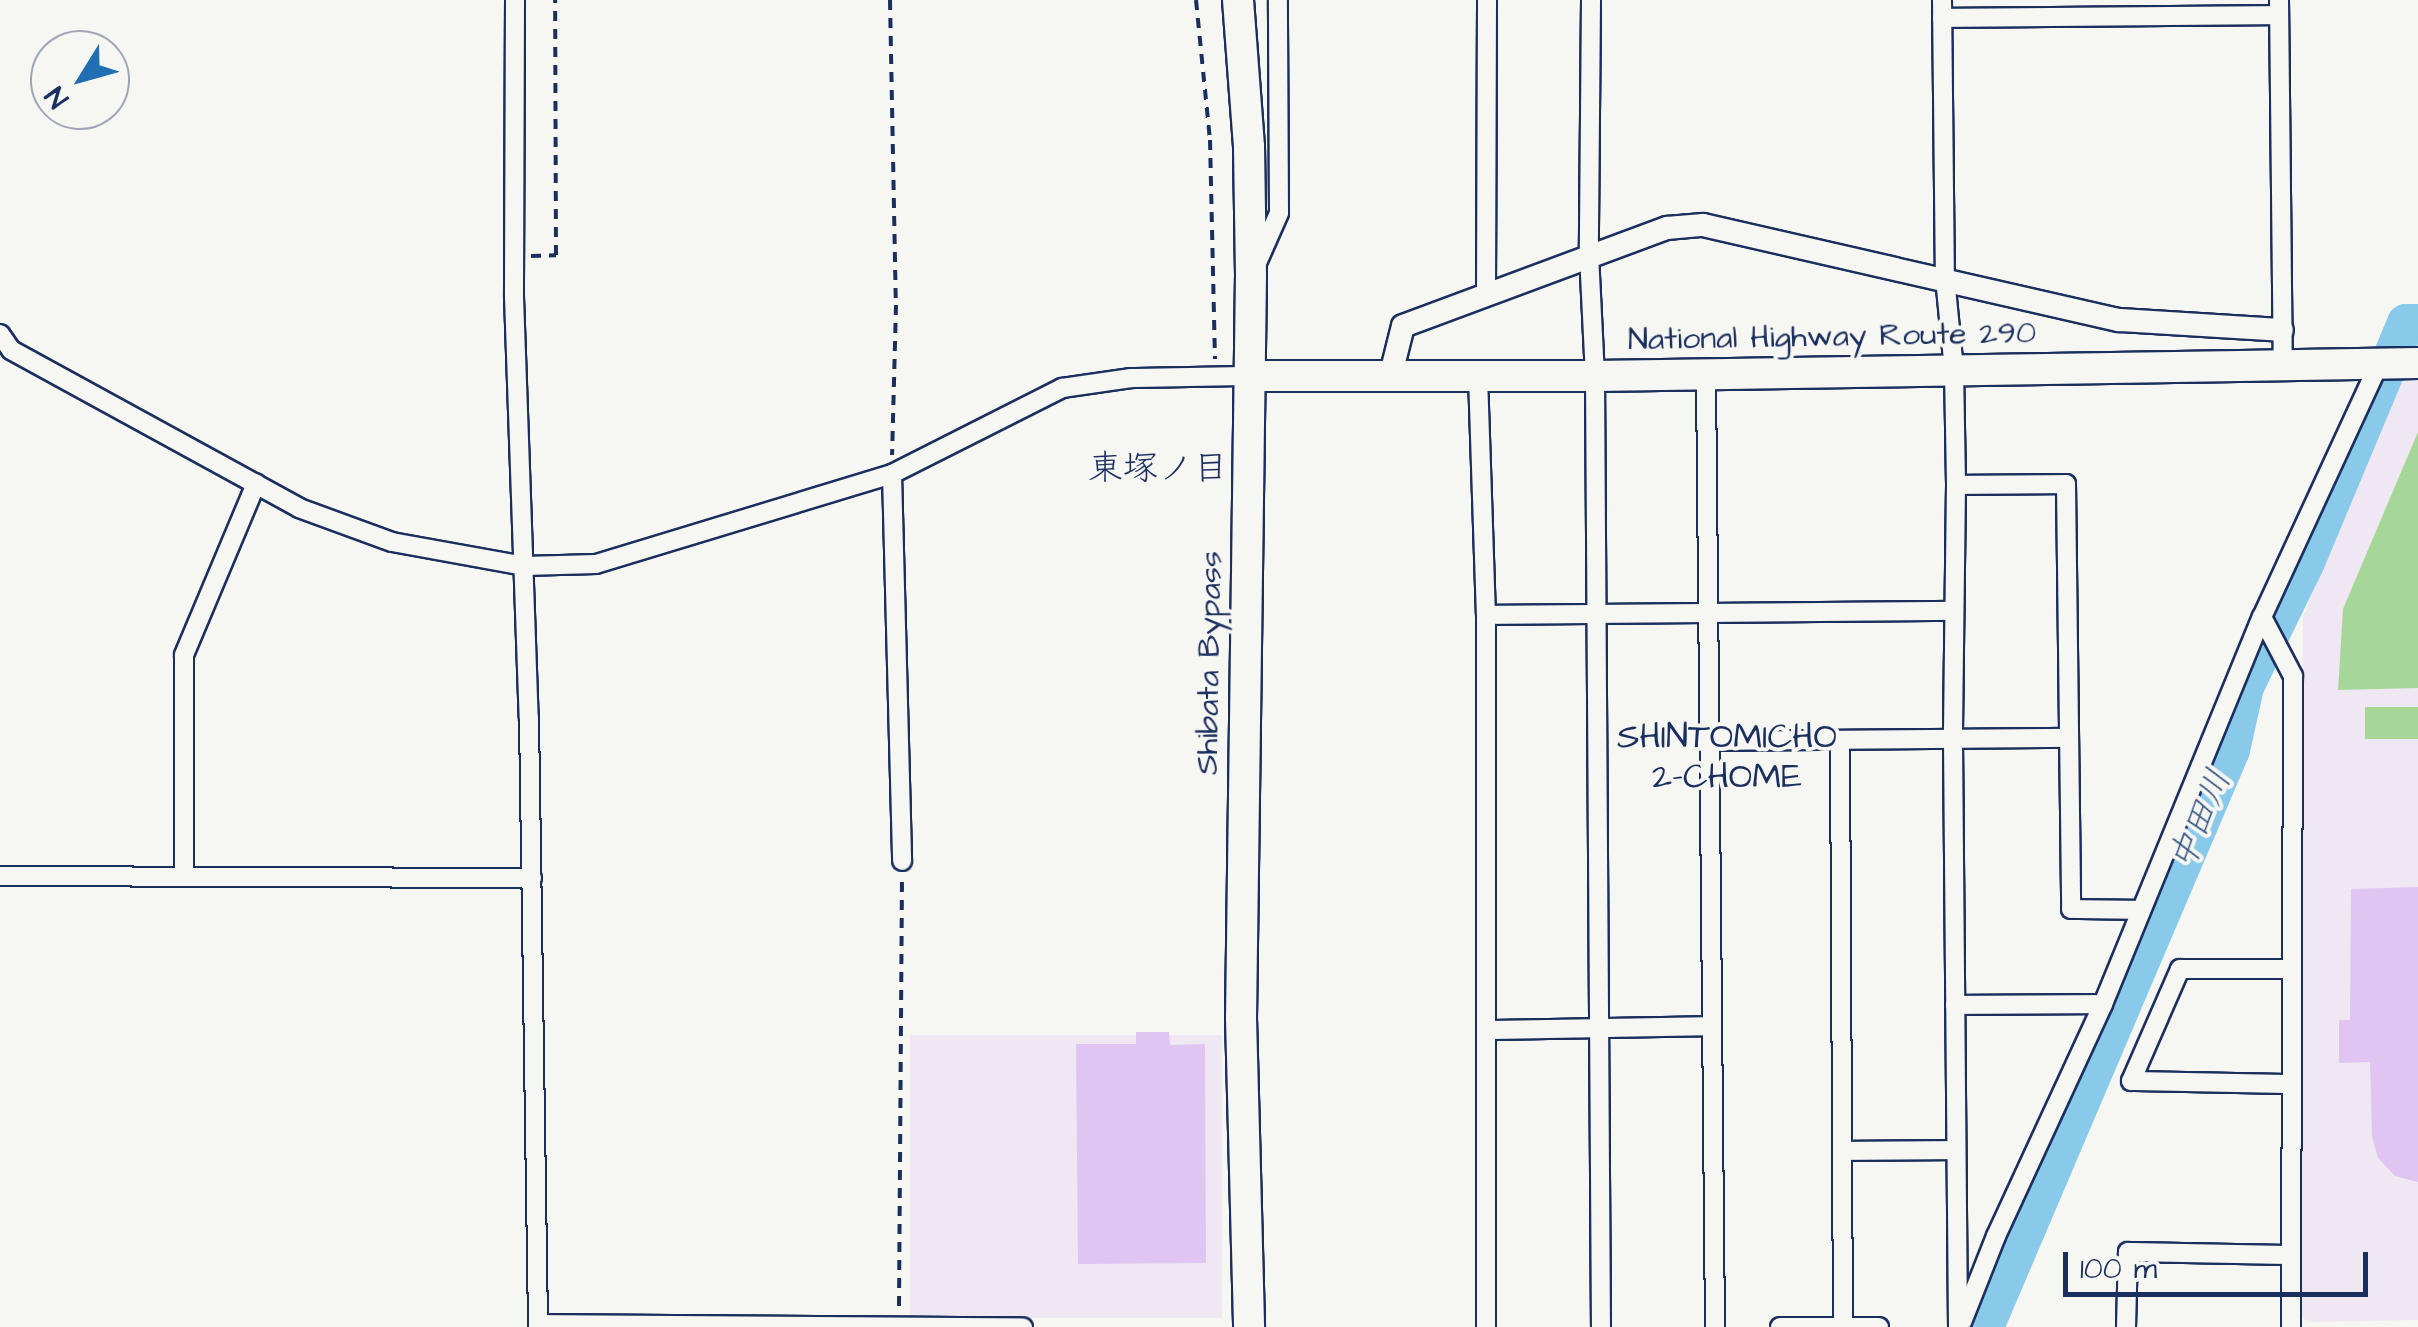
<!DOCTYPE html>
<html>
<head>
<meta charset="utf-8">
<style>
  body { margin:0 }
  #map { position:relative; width:2418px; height:1327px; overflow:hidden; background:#f6f6f2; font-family:"Architects Daughter","Klee One",sans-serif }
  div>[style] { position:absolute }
  .built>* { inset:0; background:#efe7f2; transform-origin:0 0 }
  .green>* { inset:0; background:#a7d798; transform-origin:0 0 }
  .river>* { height:38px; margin:-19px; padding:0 19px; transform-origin:19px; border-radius:19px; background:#89c9ea }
  .building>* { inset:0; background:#e0c5f3 }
  .path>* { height:4px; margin-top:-2px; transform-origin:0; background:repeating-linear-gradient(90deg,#1b2f5e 0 10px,transparent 0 18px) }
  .roads { filter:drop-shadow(2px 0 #1b2f5e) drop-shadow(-2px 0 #1b2f5e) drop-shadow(0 2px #1b2f5e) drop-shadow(0 -2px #1b2f5e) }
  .minor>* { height:18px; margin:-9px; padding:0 9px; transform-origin:9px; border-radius:9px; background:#f6f6f2 }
  .tertiary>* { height:22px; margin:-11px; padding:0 11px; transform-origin:11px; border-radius:11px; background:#f6f6f2 }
  .trunk>* { height:30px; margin:-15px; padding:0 15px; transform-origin:15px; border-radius:15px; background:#f6f6f2 }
  span { translate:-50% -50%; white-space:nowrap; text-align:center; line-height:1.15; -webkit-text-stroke:8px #f6f6f2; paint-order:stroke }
  .street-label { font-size:32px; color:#1b2f5e }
  .neighbourhood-label { font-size:35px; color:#1b2f5e }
  .water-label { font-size:35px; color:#365681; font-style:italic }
  .north { position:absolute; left:30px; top:30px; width:100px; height:100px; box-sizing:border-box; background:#f6f6f2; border:2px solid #9ea6b7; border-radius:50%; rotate:233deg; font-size:28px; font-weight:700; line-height:40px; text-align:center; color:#1b2f5e }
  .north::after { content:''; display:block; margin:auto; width:35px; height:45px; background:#1f6fb2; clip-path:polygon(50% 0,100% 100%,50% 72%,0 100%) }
  .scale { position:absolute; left:2063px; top:1252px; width:305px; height:45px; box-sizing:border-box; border:5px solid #1b2f5e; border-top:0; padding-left:12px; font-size:30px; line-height:35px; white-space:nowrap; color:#1b2f5e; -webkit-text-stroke:8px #f6f6f2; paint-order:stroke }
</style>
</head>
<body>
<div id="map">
  <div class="built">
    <div style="clip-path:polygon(2399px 375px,2418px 375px,2418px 1320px,2314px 1322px,2297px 1317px,2303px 617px)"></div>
    <div style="left:1222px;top:1035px;width:283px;height:312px;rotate:90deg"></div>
  </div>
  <div class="green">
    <div style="clip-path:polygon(2418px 432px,2418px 688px,2338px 690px,2343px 609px)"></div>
    <div style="left:2365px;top:707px;width:53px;height:32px"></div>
  </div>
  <div class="river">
    <div style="left:1985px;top:1327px;width:627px;rotate:-66.91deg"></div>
    <div style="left:2231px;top:750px;width:65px;rotate:-77.5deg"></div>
    <div style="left:2245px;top:687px;width:139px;rotate:-64deg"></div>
    <div style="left:2306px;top:562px;width:259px;rotate:-67.3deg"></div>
    <div style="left:2406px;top:323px;width:12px"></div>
  </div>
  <div class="building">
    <div style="clip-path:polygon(2418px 887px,2418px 1182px,2395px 1176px,2378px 1158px,2372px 1137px,2370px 1062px,2339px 1063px,2339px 1020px,2350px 1020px,2351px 889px)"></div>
    <div style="clip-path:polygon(1136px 1032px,1169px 1032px,1170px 1045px,1205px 1044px,1206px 1263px,1078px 1264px,1076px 1044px,1136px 1044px)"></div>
  </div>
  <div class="path">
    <div style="left:890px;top:0;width:305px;rotate:88.9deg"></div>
    <div style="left:896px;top:305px;width:150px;rotate:91.5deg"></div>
    <div style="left:1196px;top:0;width:141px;rotate:84.3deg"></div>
    <div style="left:1210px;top:140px;width:219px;rotate:88.7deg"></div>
    <div style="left:531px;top:256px;width:25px;rotate:-2deg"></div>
    <div style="left:556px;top:255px;width:255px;rotate:-90.2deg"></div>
    <div style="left:899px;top:1306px;width:425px;rotate:-89.6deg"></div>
  </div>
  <div class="roads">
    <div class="minor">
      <div style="left:515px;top:0;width:297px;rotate:90.2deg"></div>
      <div style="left:514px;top:297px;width:421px;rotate:88deg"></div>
      <div style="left:529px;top:718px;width:609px;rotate:89.15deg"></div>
      <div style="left:1591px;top:0;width:254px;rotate:90.5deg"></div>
      <div style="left:1589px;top:254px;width:122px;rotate:87.2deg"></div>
      <div style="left:1595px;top:376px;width:951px;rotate:89.64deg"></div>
      <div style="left:1942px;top:0;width:278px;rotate:89.4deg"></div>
      <div style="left:1945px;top:278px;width:91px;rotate:84.4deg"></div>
      <div style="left:1954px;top:369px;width:116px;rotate:89deg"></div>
      <div style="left:1956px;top:485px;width:256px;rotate:90.7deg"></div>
      <div style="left:1953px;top:741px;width:586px;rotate:89.51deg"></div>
      <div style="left:2279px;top:0;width:365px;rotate:89.4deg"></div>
      <div style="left:1942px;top:18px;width:337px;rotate:-0.5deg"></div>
      <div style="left:1256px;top:265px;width:57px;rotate:-66.1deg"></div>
      <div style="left:1279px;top:213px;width:213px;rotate:-90.3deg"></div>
      <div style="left:1486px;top:292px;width:292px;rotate:-89.8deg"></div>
      <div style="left:0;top:334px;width:19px;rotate:55deg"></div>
      <div style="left:11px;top:350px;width:328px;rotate:28.7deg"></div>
      <div style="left:299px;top:508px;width:99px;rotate:20.1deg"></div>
      <div style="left:392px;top:542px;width:134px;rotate:10.3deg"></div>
      <div style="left:524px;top:566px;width:72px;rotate:-1.6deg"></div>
      <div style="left:596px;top:564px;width:309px;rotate:-16.9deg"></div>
      <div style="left:892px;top:474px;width:191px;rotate:-26.8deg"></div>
      <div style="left:1062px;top:388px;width:70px;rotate:-8.2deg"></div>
      <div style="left:1131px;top:378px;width:117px;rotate:-1deg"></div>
      <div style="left:1706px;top:375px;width:952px;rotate:89.46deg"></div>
      <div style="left:1478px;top:376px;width:239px;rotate:88.1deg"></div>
      <div style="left:1486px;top:615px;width:712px;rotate:90deg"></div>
      <div style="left:892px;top:474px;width:387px;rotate:88.5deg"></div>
      <div style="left:1956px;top:485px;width:110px;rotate:-0.5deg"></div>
      <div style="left:2066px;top:484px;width:425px;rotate:89.3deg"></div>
      <div style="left:2071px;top:909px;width:68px;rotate:0.8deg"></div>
      <div style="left:1486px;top:615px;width:467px;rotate:-0.5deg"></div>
      <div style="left:2262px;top:617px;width:67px;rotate:62.3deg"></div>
      <div style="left:2293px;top:676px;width:651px;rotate:90.18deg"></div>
      <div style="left:1710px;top:741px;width:357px;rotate:-0.5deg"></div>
      <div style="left:1840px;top:742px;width:585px;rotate:89.71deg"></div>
      <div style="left:0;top:876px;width:532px;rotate:0.22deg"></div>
      <div style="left:184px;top:877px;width:222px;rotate:-90deg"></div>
      <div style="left:184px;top:655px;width:186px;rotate:-67.2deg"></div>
      <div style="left:2290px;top:969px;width:110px;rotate:180deg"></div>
      <div style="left:2180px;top:969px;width:122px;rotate:113.6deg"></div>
      <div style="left:2131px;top:1081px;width:159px;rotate:1.1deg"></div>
      <div style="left:1955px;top:1005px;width:148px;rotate:-0.4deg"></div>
      <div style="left:1487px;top:1030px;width:223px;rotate:-1deg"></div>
      <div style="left:1843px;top:1151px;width:111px;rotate:-0.5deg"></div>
      <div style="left:1962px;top:1322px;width:92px;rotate:-68.4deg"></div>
      <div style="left:1996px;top:1236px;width:255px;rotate:-65.2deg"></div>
      <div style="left:2103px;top:1004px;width:418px;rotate:-67.7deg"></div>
      <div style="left:2262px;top:617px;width:279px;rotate:-65.2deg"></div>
      <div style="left:538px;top:1324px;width:485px;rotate:0.4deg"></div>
      <div style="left:1780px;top:1327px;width:99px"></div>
      <div style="left:2126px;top:1327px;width:75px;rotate:-88.5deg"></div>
      <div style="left:2128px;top:1252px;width:163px;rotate:1.1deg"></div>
    </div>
    <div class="tertiary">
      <div style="left:1391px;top:374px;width:49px;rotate:-76deg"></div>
      <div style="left:1403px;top:326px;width:282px;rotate:-20.4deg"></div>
      <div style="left:1667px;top:228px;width:36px;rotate:-5deg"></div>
      <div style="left:1703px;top:225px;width:427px;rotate:12.9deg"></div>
      <div style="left:2119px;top:320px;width:163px;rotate:3.5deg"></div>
    </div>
    <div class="trunk">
      <div style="left:1238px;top:0;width:147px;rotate:85.7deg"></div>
      <div style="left:1249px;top:147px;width:128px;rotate:89.1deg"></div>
      <div style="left:1251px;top:275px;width:743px;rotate:90.77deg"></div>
      <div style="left:1241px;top:1018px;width:309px;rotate:88.5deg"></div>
      <div style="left:1248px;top:376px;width:347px"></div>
      <div style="left:1595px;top:376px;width:823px;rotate:-0.9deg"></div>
    </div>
  </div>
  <div class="street-label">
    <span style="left:1832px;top:337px;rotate:-1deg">National Highway Route 290</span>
    <span style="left:1210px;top:663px;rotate:-89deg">Shibata Bypass</span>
  </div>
  <div class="neighbourhood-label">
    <span style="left:1158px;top:469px">東塚ノ目</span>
    <span style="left:1727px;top:757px">SHINTOMICHO<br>2-CHOME</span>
  </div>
  <div class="water-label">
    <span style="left:2201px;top:820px;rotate:-67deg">中田川</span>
  </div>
  <div class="north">N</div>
  <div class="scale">100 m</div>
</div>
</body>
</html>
